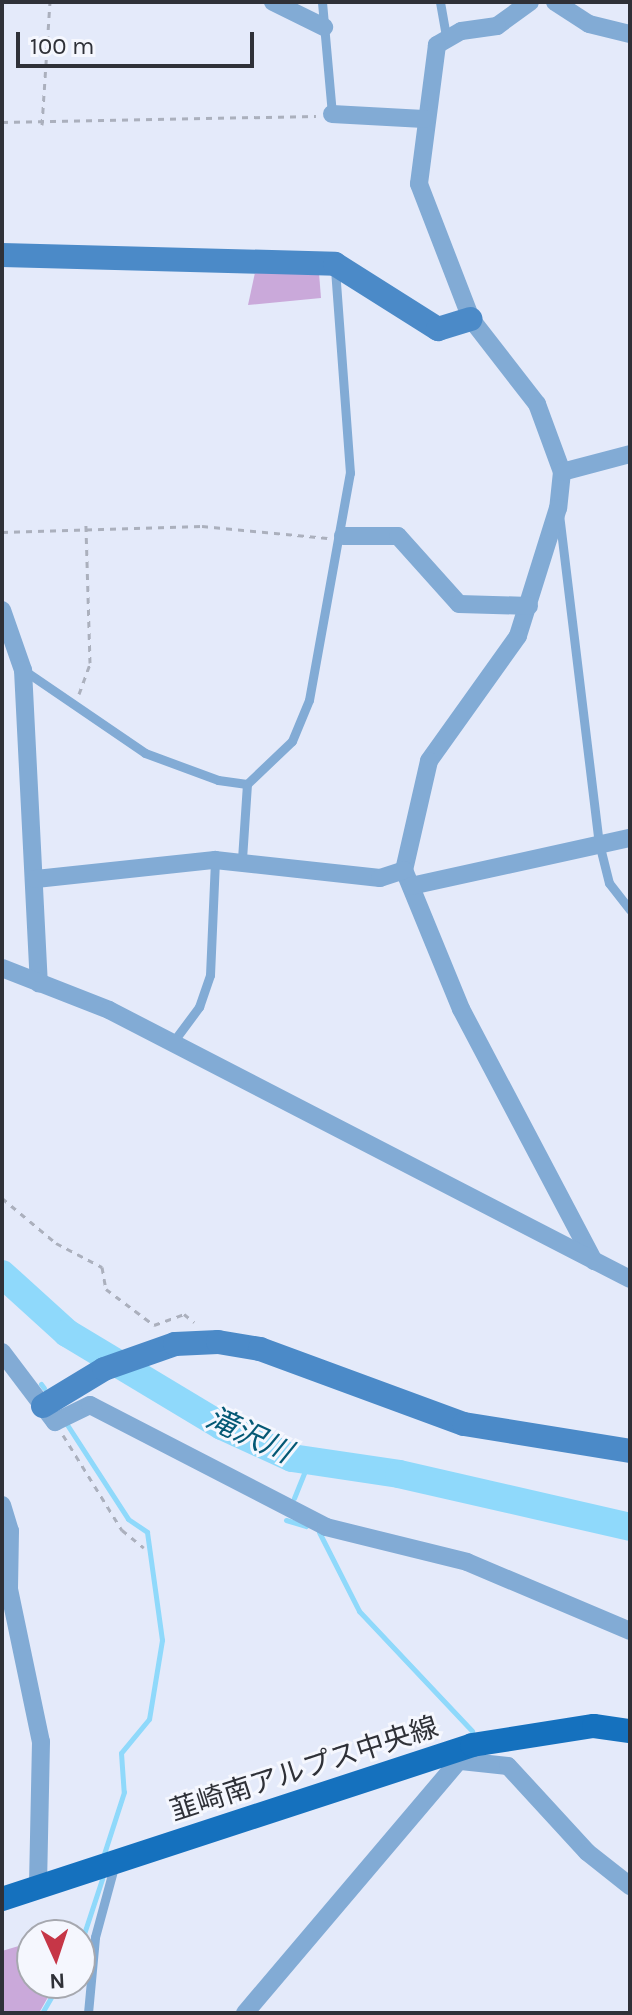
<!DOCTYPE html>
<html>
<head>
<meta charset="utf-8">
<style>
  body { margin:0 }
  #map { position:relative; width:632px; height:2015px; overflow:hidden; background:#e4eafa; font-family:Karla,"Noto Sans JP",sans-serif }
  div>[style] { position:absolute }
  .green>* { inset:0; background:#caa9da }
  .stream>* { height:5px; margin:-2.5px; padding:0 2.5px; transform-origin:2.5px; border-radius:2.5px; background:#8fd9fb }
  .river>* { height:28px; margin:-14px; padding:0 14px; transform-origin:14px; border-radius:14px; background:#8fd9fb }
  .path>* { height:3px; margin-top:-1.5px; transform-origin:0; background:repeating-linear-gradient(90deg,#abb0bd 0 6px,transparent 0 12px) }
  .lane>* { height:9px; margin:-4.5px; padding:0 4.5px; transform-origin:4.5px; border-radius:4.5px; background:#82abd5 }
  .street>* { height:18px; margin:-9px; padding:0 9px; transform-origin:9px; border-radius:9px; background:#82abd5 }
  .secondary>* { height:24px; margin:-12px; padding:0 12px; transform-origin:12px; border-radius:12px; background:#4b8ac8 }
  .primary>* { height:24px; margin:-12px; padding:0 12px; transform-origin:12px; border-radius:12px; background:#1571be }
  span { translate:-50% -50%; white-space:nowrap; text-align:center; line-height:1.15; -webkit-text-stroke:6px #f5f7fe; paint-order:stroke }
  .street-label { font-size:28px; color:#2f3138 }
  .water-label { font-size:30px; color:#055975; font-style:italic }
  .frame { position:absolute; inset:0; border:4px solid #2f3138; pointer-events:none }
  .north { position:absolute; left:16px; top:1919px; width:80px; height:80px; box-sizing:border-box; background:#f5f7fe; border:2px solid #a6a8af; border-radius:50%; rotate:177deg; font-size:22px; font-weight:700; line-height:32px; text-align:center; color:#2f3138 }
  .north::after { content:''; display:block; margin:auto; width:28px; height:36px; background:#c63647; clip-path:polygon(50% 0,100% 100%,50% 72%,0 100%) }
  .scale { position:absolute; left:16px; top:32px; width:238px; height:36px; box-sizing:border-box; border:4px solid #2f3138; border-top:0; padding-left:10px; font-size:24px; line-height:28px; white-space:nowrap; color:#2f3138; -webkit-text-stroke:6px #f5f7fe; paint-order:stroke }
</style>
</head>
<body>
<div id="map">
  <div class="green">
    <div style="clip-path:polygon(256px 268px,319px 273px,321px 298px,248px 305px)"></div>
    <div style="clip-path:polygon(32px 1942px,32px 1983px,56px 1983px,39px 2013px,2px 2013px,2px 1951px)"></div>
  </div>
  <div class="stream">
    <div style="left:41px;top:1384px;width:5px;rotate:53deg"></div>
    <div style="left:66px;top:1423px;width:114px;rotate:57.1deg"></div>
    <div style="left:128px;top:1519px;width:23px;rotate:34deg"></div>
    <div style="left:147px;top:1532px;width:109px;rotate:82.1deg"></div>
    <div style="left:162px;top:1640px;width:80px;rotate:99.3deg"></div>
    <div style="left:149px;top:1719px;width:44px;rotate:129.5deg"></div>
    <div style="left:121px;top:1753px;width:39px;rotate:86deg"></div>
    <div style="left:124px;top:1792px;width:65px;rotate:107.9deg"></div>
    <div style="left:294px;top:1498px;width:40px;rotate:-68deg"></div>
    <div style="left:286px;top:1520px;width:21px;rotate:17deg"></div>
    <div style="left:319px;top:1532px;width:89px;rotate:63.1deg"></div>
    <div style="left:359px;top:1611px;width:165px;rotate:46.7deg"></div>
    <div style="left:80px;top:1946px;width:71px;rotate:-71.8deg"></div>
    <div style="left:42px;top:2013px;width:34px;rotate:-60deg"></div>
  </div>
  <div class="river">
    <div style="left:2px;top:1274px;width:88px;rotate:42.2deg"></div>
    <div style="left:67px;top:1333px;width:181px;rotate:31deg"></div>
    <div style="left:222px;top:1426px;width:77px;rotate:24.6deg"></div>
    <div style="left:292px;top:1458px;width:108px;rotate:8.5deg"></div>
    <div style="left:399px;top:1474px;width:237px;rotate:12.9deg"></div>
  </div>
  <div class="path">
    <div style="left:2px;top:122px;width:314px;rotate:-1.1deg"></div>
    <div style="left:42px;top:125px;width:123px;rotate:-86.3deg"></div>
    <div style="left:2px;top:532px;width:200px;rotate:-1.7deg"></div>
    <div style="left:202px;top:526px;width:126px;rotate:5.5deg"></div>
    <div style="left:79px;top:694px;width:33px;rotate:-70deg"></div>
    <div style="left:90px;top:663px;width:138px;rotate:-91.7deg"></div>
    <div style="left:2px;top:1198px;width:70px;rotate:39.8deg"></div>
    <div style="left:56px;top:1243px;width:52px;rotate:27.6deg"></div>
    <div style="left:102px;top:1267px;width:22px;rotate:80deg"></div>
    <div style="left:106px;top:1289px;width:60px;rotate:36.9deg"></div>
    <div style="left:154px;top:1325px;width:32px;rotate:-20deg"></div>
    <div style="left:184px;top:1314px;width:13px;rotate:39deg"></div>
    <div style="left:63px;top:1435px;width:112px;rotate:58.2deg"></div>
    <div style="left:122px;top:1530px;width:28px;rotate:39deg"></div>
  </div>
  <div class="lane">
    <div style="left:322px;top:2px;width:112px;rotate:84.9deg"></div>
    <div style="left:440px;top:2px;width:35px;rotate:80deg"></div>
    <div style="left:559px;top:514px;width:331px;rotate:83.1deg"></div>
    <div style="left:599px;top:843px;width:41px;rotate:76deg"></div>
    <div style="left:609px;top:883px;width:34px;rotate:52deg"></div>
    <div style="left:25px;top:671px;width:145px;rotate:34.3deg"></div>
    <div style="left:145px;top:753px;width:78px;rotate:20.3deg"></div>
    <div style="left:218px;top:780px;width:29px;rotate:8deg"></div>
    <div style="left:247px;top:784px;width:62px;rotate:-43.7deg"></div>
    <div style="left:292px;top:741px;width:44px;rotate:-67.5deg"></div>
    <div style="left:309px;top:700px;width:231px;rotate:-79.8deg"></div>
    <div style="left:350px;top:473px;width:207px;rotate:-94.2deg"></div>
    <div style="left:242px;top:859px;width:75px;rotate:-86.2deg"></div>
    <div style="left:173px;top:1042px;width:44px;rotate:-53.4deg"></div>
    <div style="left:199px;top:1007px;width:34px;rotate:-71deg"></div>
    <div style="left:210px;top:975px;width:115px;rotate:-87.5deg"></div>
    <div style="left:88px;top:2013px;width:76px;rotate:-84.7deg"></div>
    <div style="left:95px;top:1937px;width:73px;rotate:-74.8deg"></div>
  </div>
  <div class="street">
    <div style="left:273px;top:2px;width:57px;rotate:26.1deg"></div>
    <div style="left:530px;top:2px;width:41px;rotate:144deg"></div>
    <div style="left:497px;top:26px;width:36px;rotate:172deg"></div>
    <div style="left:461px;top:31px;width:28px;rotate:150deg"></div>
    <div style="left:437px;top:45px;width:140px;rotate:97.4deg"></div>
    <div style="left:419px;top:184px;width:145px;rotate:68.9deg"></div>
    <div style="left:471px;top:319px;width:108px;rotate:52.2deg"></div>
    <div style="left:537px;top:404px;width:72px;rotate:69.8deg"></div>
    <div style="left:562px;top:472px;width:36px;rotate:96deg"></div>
    <div style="left:558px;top:508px;width:134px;rotate:107.4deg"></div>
    <div style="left:518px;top:636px;width:153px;rotate:125.5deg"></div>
    <div style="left:429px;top:761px;width:112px;rotate:102.9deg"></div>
    <div style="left:404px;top:870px;width:150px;rotate:67.7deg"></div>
    <div style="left:461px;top:1009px;width:285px;rotate:62.2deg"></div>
    <div style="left:555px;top:2px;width:40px;rotate:32.9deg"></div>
    <div style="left:589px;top:24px;width:42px;rotate:13.7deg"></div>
    <div style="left:332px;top:114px;width:92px;rotate:3.1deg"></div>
    <div style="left:562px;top:472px;width:70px;rotate:-14.8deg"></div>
    <div style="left:343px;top:536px;width:55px"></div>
    <div style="left:398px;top:536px;width:91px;rotate:48.1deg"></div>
    <div style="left:459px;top:604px;width:70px;rotate:1.6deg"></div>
    <div style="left:2px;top:610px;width:64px;rotate:70.7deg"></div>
    <div style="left:23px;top:670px;width:314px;rotate:87.1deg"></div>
    <div style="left:36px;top:879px;width:180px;rotate:-6.1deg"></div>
    <div style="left:215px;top:860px;width:166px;rotate:6.2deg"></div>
    <div style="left:380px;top:878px;width:25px;rotate:-18deg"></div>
    <div style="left:411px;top:886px;width:224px;rotate:-12.4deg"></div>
    <div style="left:2px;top:968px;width:115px;rotate:21.4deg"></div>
    <div style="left:109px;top:1010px;width:586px;rotate:27.31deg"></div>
    <div style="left:2px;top:1352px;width:88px;rotate:52.9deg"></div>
    <div style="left:55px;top:1422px;width:39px;rotate:-26deg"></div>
    <div style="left:90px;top:1405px;width:266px;rotate:27.3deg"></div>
    <div style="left:326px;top:1527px;width:145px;rotate:13.9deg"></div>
    <div style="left:467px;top:1562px;width:177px;rotate:22.9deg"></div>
    <div style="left:2px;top:1505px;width:27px;rotate:73deg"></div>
    <div style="left:10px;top:1531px;width:58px;rotate:91deg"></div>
    <div style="left:9px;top:1589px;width:156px;rotate:78.2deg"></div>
    <div style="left:41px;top:1742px;width:146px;rotate:91.2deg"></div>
    <div style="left:461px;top:1761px;width:47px;rotate:6.1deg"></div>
    <div style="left:508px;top:1766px;width:117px;rotate:47.4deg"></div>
    <div style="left:587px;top:1852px;width:55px;rotate:38.3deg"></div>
    <div style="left:245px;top:2013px;width:351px;rotate:-49.7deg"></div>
  </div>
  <div class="secondary">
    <div style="left:2px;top:255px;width:333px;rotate:1.5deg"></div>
    <div style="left:335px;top:264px;width:122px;rotate:32.3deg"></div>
    <div style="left:438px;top:329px;width:34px;rotate:-17deg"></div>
    <div style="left:43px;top:1406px;width:71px;rotate:-31.2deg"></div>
    <div style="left:104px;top:1369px;width:75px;rotate:-19.4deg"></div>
    <div style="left:175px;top:1344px;width:43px;rotate:-2.7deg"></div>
    <div style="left:218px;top:1342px;width:43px;rotate:9.5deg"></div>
    <div style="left:260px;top:1349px;width:217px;rotate:20.2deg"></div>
    <div style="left:464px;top:1424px;width:168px;rotate:9.2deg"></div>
  </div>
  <div class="primary">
    <div style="left:2px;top:1899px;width:495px;rotate:-18.1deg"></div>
    <div style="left:472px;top:1745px;width:123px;rotate:-8.9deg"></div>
    <div style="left:594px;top:1726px;width:36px;rotate:8deg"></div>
  </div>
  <div class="street-label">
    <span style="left:304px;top:1769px;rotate:-18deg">韮崎南アルプス中央線</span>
  </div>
  <div class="water-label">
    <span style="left:249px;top:1435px;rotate:25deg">滝沢川</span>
  </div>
  <div class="frame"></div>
  <div class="north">N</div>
  <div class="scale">100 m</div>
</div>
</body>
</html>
